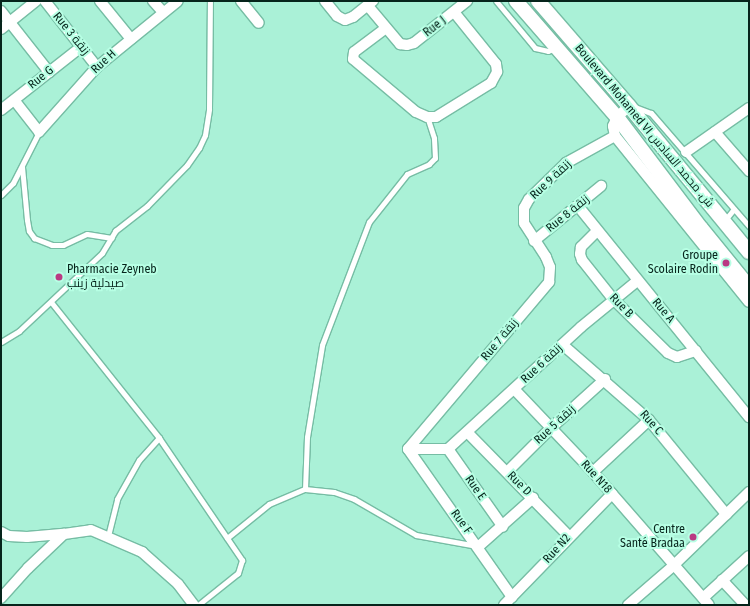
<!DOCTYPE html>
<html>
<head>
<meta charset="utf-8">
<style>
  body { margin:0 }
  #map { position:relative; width:750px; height:606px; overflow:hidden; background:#aaf1d7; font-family:"Fira Sans Condensed",Cairo,sans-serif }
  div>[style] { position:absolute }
  .roads { filter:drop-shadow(1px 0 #76bda4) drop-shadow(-1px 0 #76bda4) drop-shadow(0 1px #76bda4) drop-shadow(0 -1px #76bda4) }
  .service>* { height:5px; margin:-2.5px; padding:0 2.5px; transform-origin:2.5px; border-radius:2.5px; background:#fff }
  .minor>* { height:10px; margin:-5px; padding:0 5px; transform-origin:5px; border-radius:5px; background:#fff }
  .secondary>* { height:14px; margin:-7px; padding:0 7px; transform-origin:7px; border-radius:7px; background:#fff }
  .dots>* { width:11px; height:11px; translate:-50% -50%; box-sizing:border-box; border:2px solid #b7ffe4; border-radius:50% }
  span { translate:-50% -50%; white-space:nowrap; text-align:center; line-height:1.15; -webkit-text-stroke:4px #b7ffe4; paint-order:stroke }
  .street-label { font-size:12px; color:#06241b }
  .poi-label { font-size:12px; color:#06241b }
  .right { translate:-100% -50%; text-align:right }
  .left { translate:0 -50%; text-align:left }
  .frame { position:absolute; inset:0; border:2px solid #06241b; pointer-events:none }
</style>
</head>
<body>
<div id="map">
  <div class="roads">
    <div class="service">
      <div style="left:496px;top:1px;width:61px;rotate:50.3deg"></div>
      <div style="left:535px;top:48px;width:13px;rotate:13deg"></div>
      <div style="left:548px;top:51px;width:9px;rotate:-21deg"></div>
      <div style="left:635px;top:107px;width:17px;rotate:21deg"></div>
      <div style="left:651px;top:113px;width:150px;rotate:49.1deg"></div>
      <div style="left:22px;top:167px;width:53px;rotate:84.6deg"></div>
      <div style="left:27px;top:220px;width:11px;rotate:80deg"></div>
      <div style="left:29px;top:231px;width:9px;rotate:54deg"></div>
      <div style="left:34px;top:238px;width:19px;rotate:21deg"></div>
      <div style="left:52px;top:245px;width:11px"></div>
      <div style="left:63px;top:245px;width:26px;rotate:-25deg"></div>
      <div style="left:87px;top:234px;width:25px;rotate:9deg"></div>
      <div style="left:1px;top:195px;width:17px;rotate:-45deg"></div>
      <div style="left:13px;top:183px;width:57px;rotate:-63deg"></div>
      <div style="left:725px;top:220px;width:14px;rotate:-51deg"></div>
      <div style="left:51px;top:302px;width:174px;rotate:51.5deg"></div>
      <div style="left:159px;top:438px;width:148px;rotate:55.8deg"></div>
      <div style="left:242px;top:560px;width:14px;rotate:107deg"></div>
      <div style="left:238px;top:573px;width:51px;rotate:141.3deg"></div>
      <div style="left:1px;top:342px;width:21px;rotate:-31deg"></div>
      <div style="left:19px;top:331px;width:114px;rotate:-43.2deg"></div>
      <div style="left:102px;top:253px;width:26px;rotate:-59deg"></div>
      <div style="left:115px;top:231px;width:41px;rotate:-38deg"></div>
      <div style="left:147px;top:206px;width:57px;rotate:-45.7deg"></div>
      <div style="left:187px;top:165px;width:21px;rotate:-55deg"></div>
      <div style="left:199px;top:148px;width:14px;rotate:-65deg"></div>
      <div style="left:205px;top:135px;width:26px;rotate:-81deg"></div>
      <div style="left:209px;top:109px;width:108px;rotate:-89.5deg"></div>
      <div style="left:305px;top:489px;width:52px;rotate:-87.8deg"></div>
      <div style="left:307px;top:437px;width:93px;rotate:-80.7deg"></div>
      <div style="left:322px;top:345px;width:132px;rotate:-69.1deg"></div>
      <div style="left:369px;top:222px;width:61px;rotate:-51.6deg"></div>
      <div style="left:407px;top:174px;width:24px;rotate:-24deg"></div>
      <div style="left:429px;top:164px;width:8px;rotate:-45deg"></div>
      <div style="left:435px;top:158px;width:20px;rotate:-93deg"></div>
      <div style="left:434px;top:138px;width:22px;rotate:-108deg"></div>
      <div style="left:108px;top:536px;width:38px;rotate:-76deg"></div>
      <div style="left:117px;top:499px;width:45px;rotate:-60.6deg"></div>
      <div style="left:139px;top:460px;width:30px;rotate:-48deg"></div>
      <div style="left:227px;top:538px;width:54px;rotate:-39deg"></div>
      <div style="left:269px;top:504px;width:39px;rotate:-23deg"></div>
      <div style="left:305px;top:489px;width:29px;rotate:6deg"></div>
      <div style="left:334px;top:492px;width:21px;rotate:19deg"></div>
      <div style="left:354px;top:499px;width:72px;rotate:30.1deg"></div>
      <div style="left:416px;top:535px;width:62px;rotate:10.2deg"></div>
    </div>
    <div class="minor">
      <div style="left:45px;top:1px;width:84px;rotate:51.8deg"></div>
      <div style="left:100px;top:1px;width:49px;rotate:50.8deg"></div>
      <div style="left:153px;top:1px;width:15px;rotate:48deg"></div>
      <div style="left:241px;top:1px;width:28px;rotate:51deg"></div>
      <div style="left:325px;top:1px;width:19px;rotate:51deg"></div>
      <div style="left:337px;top:16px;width:9px;rotate:27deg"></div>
      <div style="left:345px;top:20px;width:9px;rotate:-21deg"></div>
      <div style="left:353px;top:17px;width:26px;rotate:-39deg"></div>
      <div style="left:368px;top:6px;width:50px;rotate:49.9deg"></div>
      <div style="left:400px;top:44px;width:7px;rotate:8deg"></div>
      <div style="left:407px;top:45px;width:7px;rotate:-16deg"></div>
      <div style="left:414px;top:43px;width:68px;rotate:-38.4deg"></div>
      <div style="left:1px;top:11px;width:78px;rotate:51.8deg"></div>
      <div style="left:386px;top:28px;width:40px;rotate:143deg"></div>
      <div style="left:354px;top:52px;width:7px;rotate:98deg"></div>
      <div style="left:353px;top:59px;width:82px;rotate:40.1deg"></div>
      <div style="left:416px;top:112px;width:12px;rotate:24deg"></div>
      <div style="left:427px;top:117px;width:9px"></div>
      <div style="left:436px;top:117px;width:65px;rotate:-31.7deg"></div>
      <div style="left:491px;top:83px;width:13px;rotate:-61deg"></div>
      <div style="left:497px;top:72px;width:8px;rotate:-97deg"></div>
      <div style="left:496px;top:64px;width:67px;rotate:-128.9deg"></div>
      <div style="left:1px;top:29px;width:45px;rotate:-38.7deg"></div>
      <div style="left:15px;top:101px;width:39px;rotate:52deg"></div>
      <div style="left:39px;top:132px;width:87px;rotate:-48.3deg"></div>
      <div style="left:97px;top:67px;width:104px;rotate:-39.2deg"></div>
      <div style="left:629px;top:106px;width:16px;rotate:137deg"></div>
      <div style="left:617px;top:117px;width:10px;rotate:114deg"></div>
      <div style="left:613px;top:126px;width:10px;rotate:79deg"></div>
      <div style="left:615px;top:136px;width:213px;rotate:51.1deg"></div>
      <div style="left:1px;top:110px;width:102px;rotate:-38.2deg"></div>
      <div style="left:715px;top:132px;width:52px;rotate:48.9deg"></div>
      <div style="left:686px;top:152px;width:77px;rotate:-34.9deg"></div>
      <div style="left:578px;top:206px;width:272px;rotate:51deg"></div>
      <div style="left:597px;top:231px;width:23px;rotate:135deg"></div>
      <div style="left:581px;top:247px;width:7px;rotate:98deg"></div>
      <div style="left:580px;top:254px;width:6px;rotate:72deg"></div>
      <div style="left:582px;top:260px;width:50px;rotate:51.5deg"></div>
      <div style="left:613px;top:299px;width:77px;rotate:44.5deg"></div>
      <div style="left:668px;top:353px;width:10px;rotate:24deg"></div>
      <div style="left:677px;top:357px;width:20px;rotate:-18deg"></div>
      <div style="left:534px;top:241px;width:87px;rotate:-39.4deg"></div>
      <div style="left:563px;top:345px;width:114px;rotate:41.1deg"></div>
      <div style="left:649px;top:420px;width:122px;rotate:50.7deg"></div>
      <div style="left:515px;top:390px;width:113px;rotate:46.4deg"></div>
      <div style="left:593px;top:472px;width:176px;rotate:48.9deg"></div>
      <div style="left:468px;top:433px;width:144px;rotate:45.6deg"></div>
      <div style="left:408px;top:449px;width:219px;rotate:-49.8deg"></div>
      <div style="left:549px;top:282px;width:15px;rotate:-86deg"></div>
      <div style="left:550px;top:267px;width:11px;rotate:-112deg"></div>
      <div style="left:546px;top:257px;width:40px;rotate:-122.9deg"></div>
      <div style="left:524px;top:223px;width:15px;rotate:-90deg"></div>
      <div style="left:524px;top:208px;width:10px;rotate:-61deg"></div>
      <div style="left:529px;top:199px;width:52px;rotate:-44.2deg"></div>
      <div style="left:566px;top:163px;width:56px;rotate:-28.9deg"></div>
      <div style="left:408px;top:449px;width:181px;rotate:54.9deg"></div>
      <div style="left:408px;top:449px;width:40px"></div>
      <div style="left:448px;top:449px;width:180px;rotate:-42.5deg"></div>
      <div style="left:581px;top:327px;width:72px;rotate:-39.4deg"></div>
      <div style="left:448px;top:449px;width:95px;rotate:54.8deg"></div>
      <div style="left:507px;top:472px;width:62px;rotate:-45deg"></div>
      <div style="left:551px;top:428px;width:73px;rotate:-42.2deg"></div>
      <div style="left:593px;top:472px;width:76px;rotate:-42.9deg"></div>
      <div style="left:1px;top:532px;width:9px;rotate:27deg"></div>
      <div style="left:9px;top:536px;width:18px;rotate:3deg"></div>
      <div style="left:27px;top:537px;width:37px;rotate:-5deg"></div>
      <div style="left:478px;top:547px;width:74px;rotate:-41.7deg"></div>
      <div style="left:722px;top:580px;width:34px;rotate:47deg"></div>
      <div style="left:1px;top:598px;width:40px;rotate:-48deg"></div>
      <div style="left:28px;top:568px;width:50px;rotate:-43.4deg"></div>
      <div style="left:64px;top:534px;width:27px;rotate:-8deg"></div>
      <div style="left:91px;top:530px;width:56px;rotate:23.3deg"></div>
      <div style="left:142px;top:552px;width:48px;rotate:41.6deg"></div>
      <div style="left:178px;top:584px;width:26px;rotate:53deg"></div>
      <div style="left:703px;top:598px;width:62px;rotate:-42.4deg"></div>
      <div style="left:504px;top:605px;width:155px;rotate:-45.8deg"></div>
      <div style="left:628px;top:605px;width:60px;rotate:-40.9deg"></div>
      <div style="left:673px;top:566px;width:106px;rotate:-44.2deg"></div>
    </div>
    <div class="secondary">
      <div style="left:516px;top:1px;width:154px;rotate:49deg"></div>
      <div style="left:617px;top:117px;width:139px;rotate:52.9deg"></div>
      <div style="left:701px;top:228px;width:76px;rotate:50.9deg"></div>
      <div style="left:538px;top:1px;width:139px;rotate:49.1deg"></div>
      <div style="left:629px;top:106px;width:189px;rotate:50.6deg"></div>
    </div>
  </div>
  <div class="dots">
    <div style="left:726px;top:263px;background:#ba3983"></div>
    <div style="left:59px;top:277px;background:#ba3983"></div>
    <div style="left:693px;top:537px;background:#ba3983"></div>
  </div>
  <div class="street-label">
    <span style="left:435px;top:27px;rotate:-38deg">Rue J</span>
    <span style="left:71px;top:34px;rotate:51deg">Rue 3 زنقة</span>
    <span style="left:104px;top:62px;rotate:-43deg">Rue H</span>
    <span style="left:41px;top:78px;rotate:-39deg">Rue G</span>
    <span style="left:644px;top:126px;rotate:50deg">Boulevard Mohamed VI ش. محمد السادس</span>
    <span style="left:551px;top:180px;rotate:-43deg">Rue 9 زنقة</span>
    <span style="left:568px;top:214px;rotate:-39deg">Rue 8 زنقة</span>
    <span style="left:621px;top:306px;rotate:46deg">Rue B</span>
    <span style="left:663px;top:311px;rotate:50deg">Rue A</span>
    <span style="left:500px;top:340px;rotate:-50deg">Rue 7 زنقة</span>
    <span style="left:542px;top:364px;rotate:-43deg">Rue 6 زنقة</span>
    <span style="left:651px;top:423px;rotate:49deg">Rue C</span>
    <span style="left:555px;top:425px;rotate:-43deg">Rue 5 زنقة</span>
    <span style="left:596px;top:477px;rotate:48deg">Rue N18</span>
    <span style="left:519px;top:484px;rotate:45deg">Rue D</span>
    <span style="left:475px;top:488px;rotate:55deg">Rue E</span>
    <span style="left:461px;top:522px;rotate:54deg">Rue F</span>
    <span style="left:557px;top:549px;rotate:-48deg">Rue N2</span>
  </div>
  <div class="poi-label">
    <span class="right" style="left:718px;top:263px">Groupe<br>Scolaire Rodin</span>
    <span class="left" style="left:67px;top:277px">Pharmacie Zeyneb<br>صيدلية زينب</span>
    <span class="right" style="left:685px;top:537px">Centre<br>Santé Bradaa</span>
  </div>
  <div class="frame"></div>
</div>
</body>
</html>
